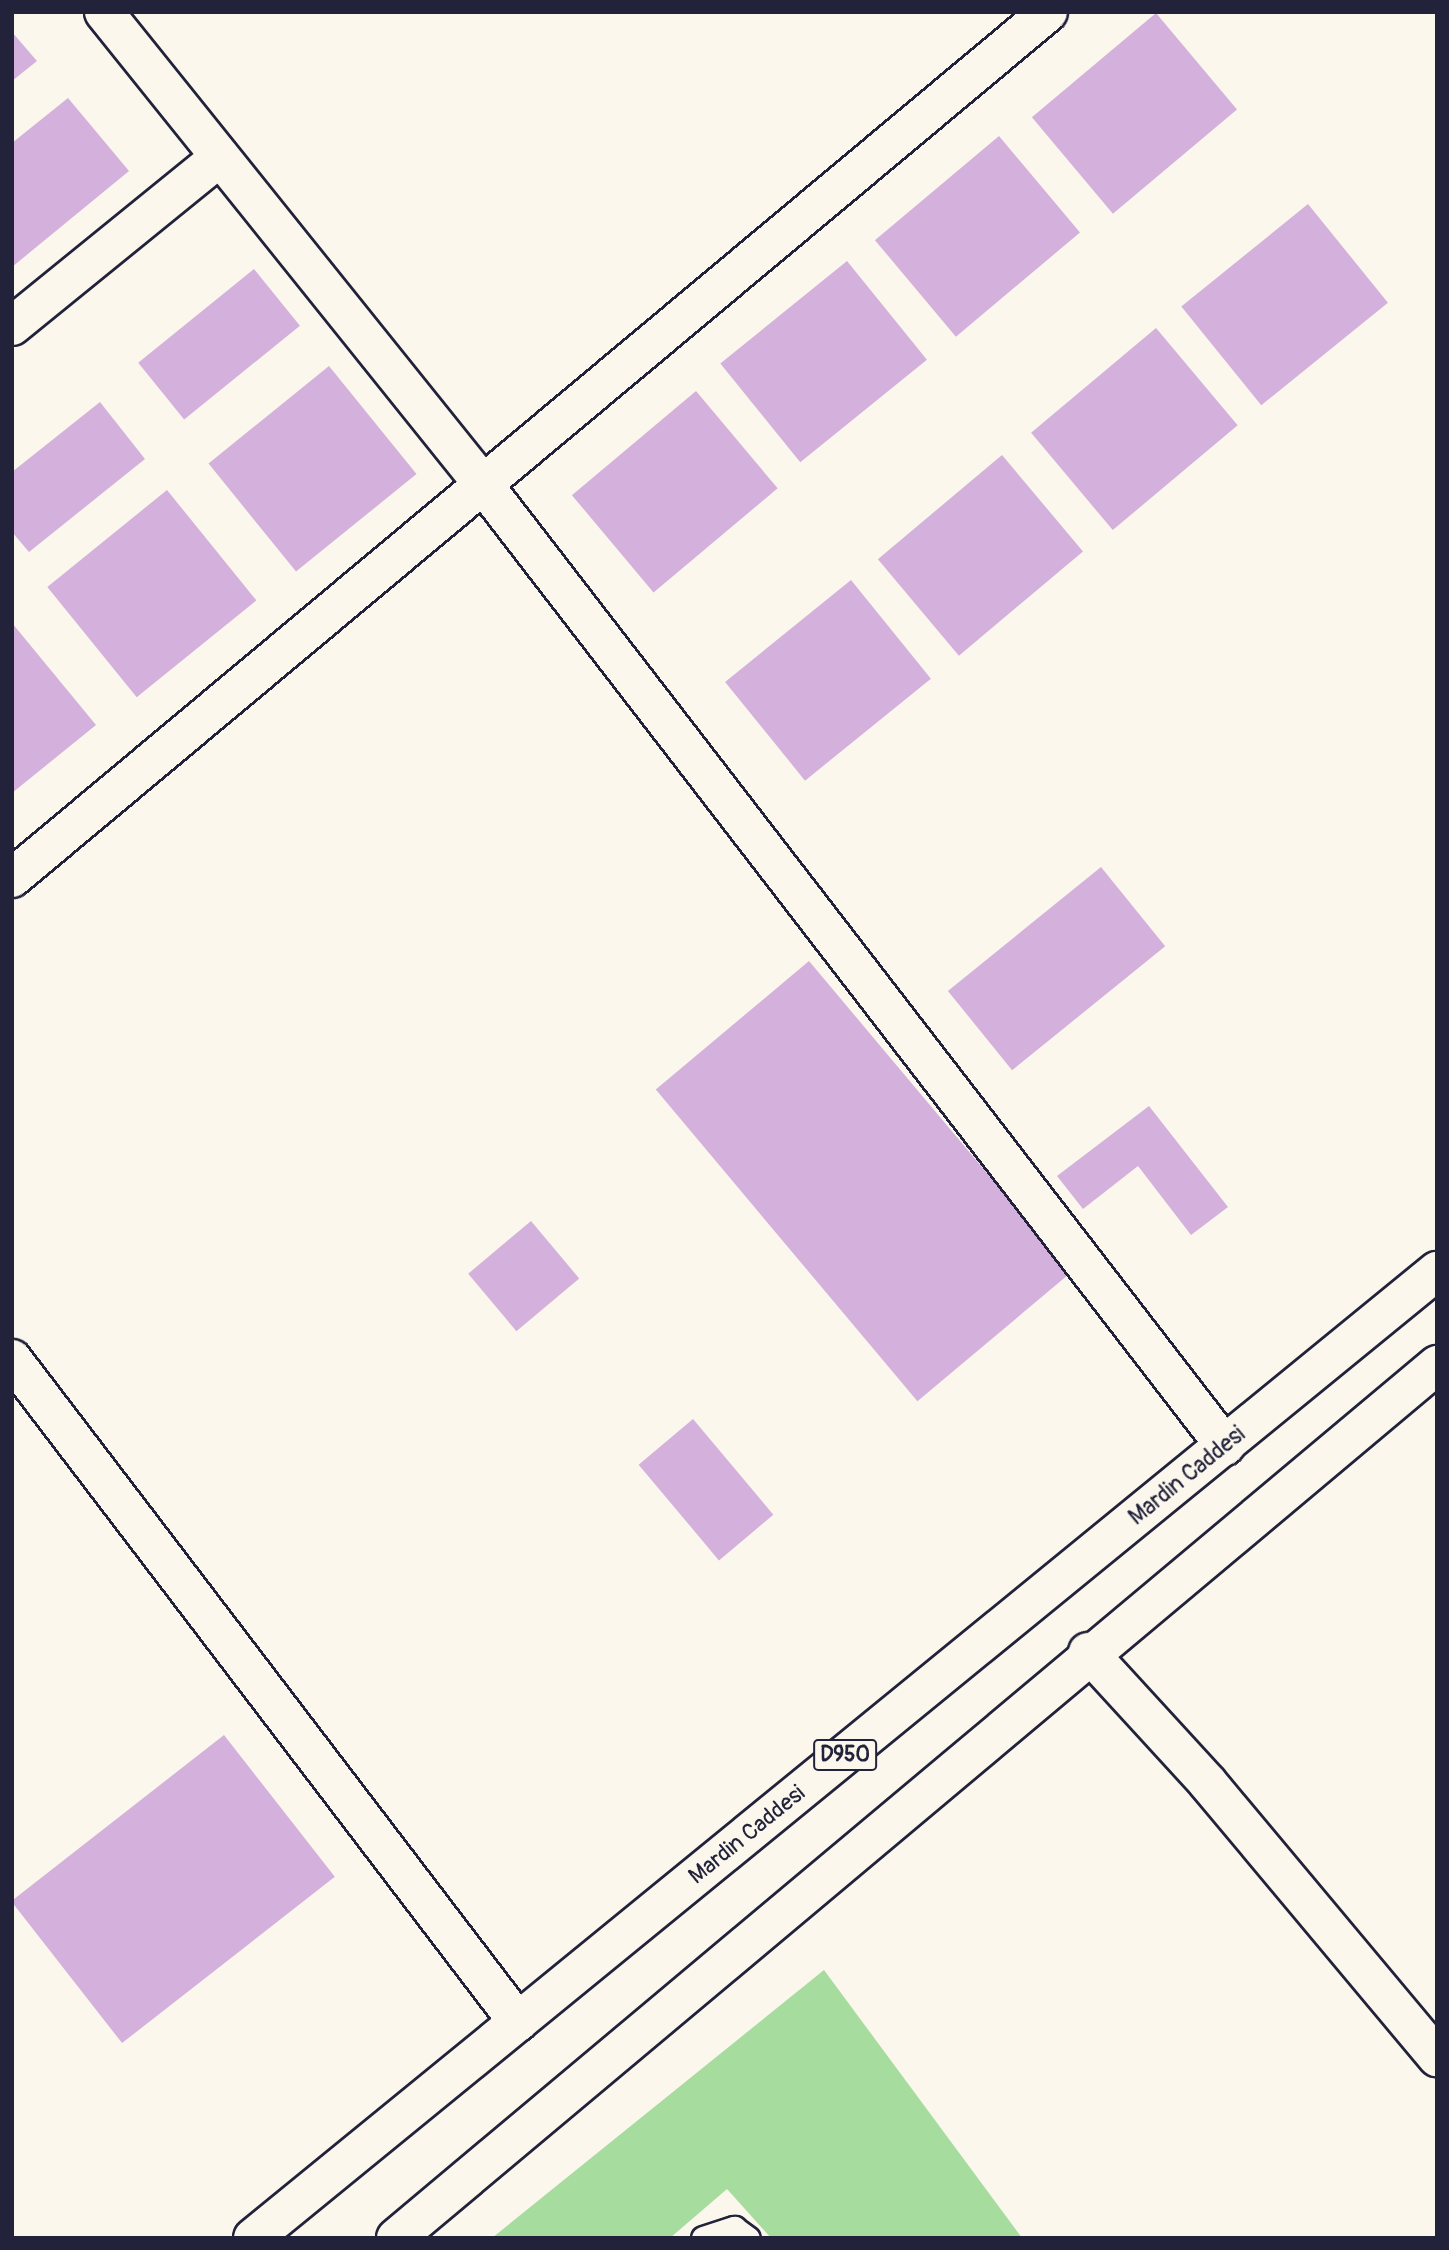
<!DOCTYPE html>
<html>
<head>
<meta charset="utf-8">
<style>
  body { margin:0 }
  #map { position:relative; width:1449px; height:2250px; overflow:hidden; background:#fbf7ec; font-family:Pangolin,sans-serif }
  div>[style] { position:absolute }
  .green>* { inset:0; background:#a7dc9f }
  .building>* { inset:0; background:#d3b1dc; transform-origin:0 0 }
  .roads { filter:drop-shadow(2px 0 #22223b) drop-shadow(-2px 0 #22223b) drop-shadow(0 2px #22223b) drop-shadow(0 -2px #22223b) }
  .service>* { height:23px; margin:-11.5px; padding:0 11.5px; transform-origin:11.5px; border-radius:11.5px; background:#fbf7ec }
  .minor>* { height:38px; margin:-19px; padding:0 19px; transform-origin:19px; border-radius:19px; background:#fbf7ec }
  .trunk>* { height:38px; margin:-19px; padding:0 19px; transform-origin:19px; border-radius:19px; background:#fbf7ec }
  span { translate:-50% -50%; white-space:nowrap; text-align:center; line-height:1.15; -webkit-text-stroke:6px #fbf7ec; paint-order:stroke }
  .shield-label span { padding:2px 5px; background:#fbf7ec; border:2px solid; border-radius:5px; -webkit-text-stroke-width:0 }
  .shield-label { font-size:21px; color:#22223b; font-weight:700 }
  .street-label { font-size:23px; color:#22223b }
  .frame { position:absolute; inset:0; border:14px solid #22223b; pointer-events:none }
</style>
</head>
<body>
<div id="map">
  <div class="green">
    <div style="clip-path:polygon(824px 1970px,1022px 2238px,771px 2238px,727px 2189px,670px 2238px,492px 2238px)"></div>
  </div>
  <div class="building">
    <div style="left:1156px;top:13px;width:126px;height:162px;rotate:50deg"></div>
    <div style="clip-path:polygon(12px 32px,37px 61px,12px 81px)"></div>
    <div style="clip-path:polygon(68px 98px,129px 171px,12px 267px,12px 143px)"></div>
    <div style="left:999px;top:136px;width:126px;height:162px;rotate:50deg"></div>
    <div style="left:1308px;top:204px;width:127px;height:163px;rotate:51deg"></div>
    <div style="left:847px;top:261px;width:127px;height:163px;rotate:51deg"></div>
    <div style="left:254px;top:269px;width:73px;height:149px;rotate:51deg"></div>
    <div style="left:1156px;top:328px;width:127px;height:163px;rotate:50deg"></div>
    <div style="left:329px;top:366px;width:139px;height:155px;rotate:51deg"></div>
    <div style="left:696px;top:391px;width:127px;height:162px;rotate:50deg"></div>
    <div style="clip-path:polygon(100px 402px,145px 459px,29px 552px,12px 532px,12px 472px)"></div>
    <div style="left:1002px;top:455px;width:126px;height:162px;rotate:50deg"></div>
    <div style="left:167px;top:490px;width:142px;height:154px;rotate:51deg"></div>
    <div style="left:851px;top:580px;width:127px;height:162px;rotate:51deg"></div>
    <div style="clip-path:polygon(12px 623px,96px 725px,12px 793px)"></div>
    <div style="left:1101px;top:867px;width:102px;height:197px;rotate:51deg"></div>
    <div style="left:809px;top:961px;width:407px;height:200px;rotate:50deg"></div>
    <div style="clip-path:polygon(1149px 1106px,1228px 1207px,1191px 1235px,1138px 1166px,1083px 1209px,1057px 1176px)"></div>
    <div style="left:531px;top:1221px;width:75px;height:82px;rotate:50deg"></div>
    <div style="left:693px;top:1419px;width:125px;height:71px;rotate:50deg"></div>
    <div style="left:224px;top:1735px;width:180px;height:270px;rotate:52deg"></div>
  </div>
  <div class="roads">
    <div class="service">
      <div style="left:703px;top:2238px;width:33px;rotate:-18deg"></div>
      <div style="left:734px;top:2228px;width:17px;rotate:36deg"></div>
    </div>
    <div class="minor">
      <div style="left:104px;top:12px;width:610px;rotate:51.25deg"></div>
      <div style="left:486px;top:488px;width:1210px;rotate:52.35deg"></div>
      <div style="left:12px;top:326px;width:268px;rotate:-39.1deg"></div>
      <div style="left:12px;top:878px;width:1350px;rotate:-39.89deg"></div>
      <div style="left:12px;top:1359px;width:834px;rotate:52.65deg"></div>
      <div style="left:1088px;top:1652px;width:176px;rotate:47.5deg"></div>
      <div style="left:1207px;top:1782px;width:359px;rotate:50.1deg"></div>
    </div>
    <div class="trunk">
      <div style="left:253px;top:2238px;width:1529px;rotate:-39.24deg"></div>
      <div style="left:396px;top:2238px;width:1359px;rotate:-39.98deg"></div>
    </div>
  </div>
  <div class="shield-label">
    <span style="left:845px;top:1755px">D950</span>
  </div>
  <div class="street-label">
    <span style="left:1187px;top:1476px;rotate:-39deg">Mardin Caddesi</span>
    <span style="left:747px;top:1835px;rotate:-39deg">Mardin Caddesi</span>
  </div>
  <div class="frame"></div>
</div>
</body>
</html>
